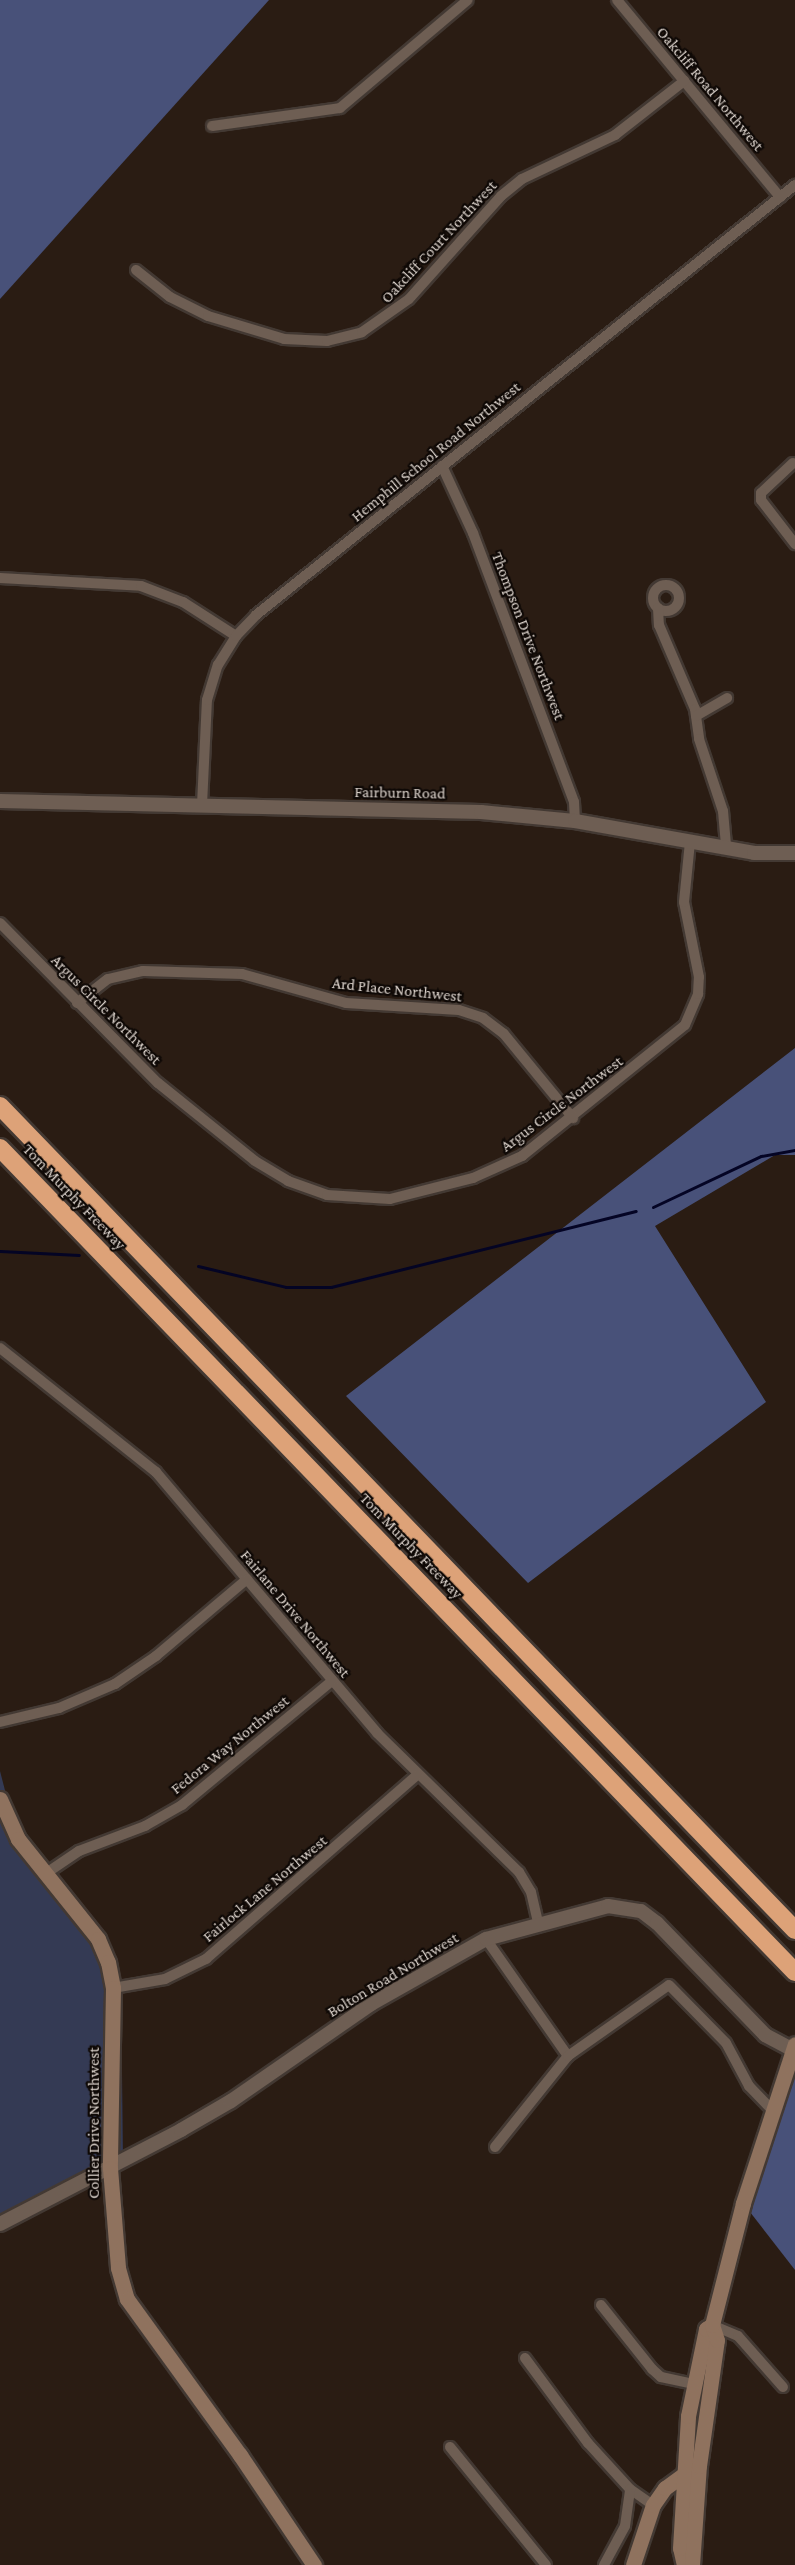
<!DOCTYPE html>
<html>
<head>
<meta charset="utf-8">
<style>
  body { margin:0 }
  #map { position:relative; width:795px; height:2565px; overflow:hidden; background:#2a1c13; font-family:"Crimson Pro",serif }
  div>[style] { position:absolute }
  .green>* { inset:0; background:#343a54 }
  .forest>* { inset:0; background:#485179 }
  .stream>* { height:3px; margin:-1.5px; padding:0 1.5px; transform-origin:1.5px; border-radius:1.5px; background:#040424 }
  .roads { filter:drop-shadow(2px 0 #433933) drop-shadow(-2px 0 #433933) drop-shadow(0 2px #433933) drop-shadow(0 -2px #433933) }
  .minor>* { height:10px; margin:-5px; padding:0 5px; transform-origin:5px; border-radius:5px; background:#6e5e53 }
  .minor>.ring { margin:-5px; padding:0; box-sizing:content-box; background:none; border:10px solid #6e5e53; border-radius:50% }
  .tertiary>* { height:14px; margin:-7px; padding:0 7px; transform-origin:7px; border-radius:7px; background:#6e5e53 }
  .secondary>* { height:15px; margin:-7.5px; padding:0 7.5px; transform-origin:7.5px; border-radius:7.5px; background:#8f725e }
  .motorway>* { height:18px; margin:-9px; padding:0 9px; transform-origin:9px; border-radius:9px; background:#dda278 }
  span { translate:-50% -50%; white-space:nowrap; text-align:center; line-height:1.15; -webkit-text-stroke:4.5px #0e0805; paint-order:stroke }
  .street-label { font-size:16px; color:#dfd6cf }
</style>
</head>
<body>
<div id="map">
  <div class="green">
    <div style="clip-path:polygon(0 1771px,16px 1833px,62px 1890px,121px 1981px,123px 2162px,0 2233px)"></div>
  </div>
  <div class="forest">
    <div style="clip-path:polygon(0 0,269px 0,0 299px)"></div>
    <div style="clip-path:polygon(795px 1048px,795px 1155px,775px 1155px,655px 1226px,766px 1402px,528px 1583px,346px 1396px)"></div>
    <div style="clip-path:polygon(795px 2039px,795px 2270px,743px 2203px)"></div>
  </div>
  <div class="stream">
    <div style="left:653px;top:1207px;width:119px;rotate:-25.3deg"></div>
    <div style="left:761px;top:1156px;width:35px;rotate:-10deg"></div>
    <div style="left:0;top:1251px;width:79px;rotate:2.9deg"></div>
    <div style="left:198px;top:1266px;width:90px;rotate:13.4deg"></div>
    <div style="left:286px;top:1287px;width:45px"></div>
    <div style="left:331px;top:1287px;width:314px;rotate:-14deg"></div>
  </div>
  <div class="roads">
    <div class="minor">
      <div style="left:617px;top:0;width:256px;rotate:50.4deg"></div>
      <div style="left:212px;top:126px;width:129px;rotate:-8deg"></div>
      <div style="left:340px;top:108px;width:167px;rotate:-40.2deg"></div>
      <div style="left:136px;top:270px;width:43px;rotate:38.5deg"></div>
      <div style="left:170px;top:297px;width:42px;rotate:26.6deg"></div>
      <div style="left:208px;top:316px;width:79px;rotate:16.8deg"></div>
      <div style="left:284px;top:339px;width:43px;rotate:2.7deg"></div>
      <div style="left:327px;top:341px;width:36px;rotate:-14deg"></div>
      <div style="left:362px;top:332px;width:57px;rotate:-35.1deg"></div>
      <div style="left:409px;top:299px;width:138px;rotate:-48.2deg"></div>
      <div style="left:501px;top:196px;width:27px;rotate:-39deg"></div>
      <div style="left:522px;top:179px;width:103px;rotate:-25.3deg"></div>
      <div style="left:615px;top:135px;width:88px;rotate:-38deg"></div>
      <div style="left:793px;top:463px;width:44px;rotate:136.8deg"></div>
      <div style="left:761px;top:493px;width:7px;rotate:90deg"></div>
      <div style="left:761px;top:500px;width:56px;rotate:52.3deg"></div>
      <div style="left:442px;top:466px;width:74px;rotate:65.2deg"></div>
      <div style="left:473px;top:533px;width:287px;rotate:69.4deg"></div>
      <div style="left:574px;top:802px;width:19px;rotate:87deg"></div>
      <div style="left:0;top:578px;width:141px;rotate:3.2deg"></div>
      <div style="left:141px;top:586px;width:45px;rotate:20.9deg"></div>
      <div style="left:183px;top:602px;width:63px;rotate:32.7deg"></div>
      <div class="ring" style="left:653px;top:585px;width:16px;height:16px"></div>
      <div style="left:658px;top:608px;width:17px;rotate:87deg"></div>
      <div style="left:659px;top:625px;width:91px;rotate:66.8deg"></div>
      <div style="left:695px;top:709px;width:30px;rotate:82deg"></div>
      <div style="left:699px;top:739px;width:76px;rotate:71.6deg"></div>
      <div style="left:723px;top:811px;width:37px;rotate:85deg"></div>
      <div style="left:696px;top:716px;width:36px;rotate:-30deg"></div>
      <div style="left:202px;top:805px;width:105px;rotate:-87.3deg"></div>
      <div style="left:207px;top:700px;width:37px;rotate:-73deg"></div>
      <div style="left:218px;top:665px;width:34px;rotate:-58deg"></div>
      <div style="left:236px;top:636px;width:29px;rotate:-46deg"></div>
      <div style="left:256px;top:615px;width:690px;rotate:-38.58deg"></div>
      <div style="left:0;top:923px;width:225px;rotate:45.4deg"></div>
      <div style="left:158px;top:1083px;width:124px;rotate:38.8deg"></div>
      <div style="left:255px;top:1161px;width:39px;rotate:31deg"></div>
      <div style="left:288px;top:1181px;width:41px;rotate:19.7deg"></div>
      <div style="left:327px;top:1195px;width:63px;rotate:3.6deg"></div>
      <div style="left:390px;top:1199px;width:86px;rotate:-14.2deg"></div>
      <div style="left:473px;top:1178px;width:54px;rotate:-24.2deg"></div>
      <div style="left:522px;top:1156px;width:209px;rotate:-38.8deg"></div>
      <div style="left:685px;top:1025px;width:34px;rotate:-67deg"></div>
      <div style="left:698px;top:994px;width:17px;rotate:-87deg"></div>
      <div style="left:699px;top:977px;width:76px;rotate:-101.3deg"></div>
      <div style="left:684px;top:902px;width:60px;rotate:-84.3deg"></div>
      <div style="left:77px;top:1003px;width:39px;rotate:-38deg"></div>
      <div style="left:108px;top:979px;width:36px;rotate:-13deg"></div>
      <div style="left:143px;top:971px;width:99px;rotate:1.7deg"></div>
      <div style="left:242px;top:974px;width:108px;rotate:15.6deg"></div>
      <div style="left:346px;top:1003px;width:113px;rotate:3.5deg"></div>
      <div style="left:459px;top:1010px;width:25px;rotate:18deg"></div>
      <div style="left:483px;top:1018px;width:26px;rotate:37deg"></div>
      <div style="left:504px;top:1034px;width:109px;rotate:50.6deg"></div>
      <div style="left:0;top:1348px;width:199px;rotate:38.5deg"></div>
      <div style="left:156px;top:1472px;width:342px;rotate:49.7deg"></div>
      <div style="left:377px;top:1733px;width:199px;rotate:44.4deg"></div>
      <div style="left:519px;top:1872px;width:23px;rotate:59deg"></div>
      <div style="left:531px;top:1892px;width:31px;rotate:77deg"></div>
      <div style="left:0;top:1722px;width:61px;rotate:-13.3deg"></div>
      <div style="left:59px;top:1708px;width:61px;rotate:-23.2deg"></div>
      <div style="left:115px;top:1684px;width:50px;rotate:-34.3deg"></div>
      <div style="left:156px;top:1656px;width:119px;rotate:-40.2deg"></div>
      <div style="left:45px;top:1874px;width:41px;rotate:-34.1deg"></div>
      <div style="left:79px;top:1851px;width:71px;rotate:-20.7deg"></div>
      <div style="left:145px;top:1826px;width:43px;rotate:-29.6deg"></div>
      <div style="left:182px;top:1805px;width:195px;rotate:-39.6deg"></div>
      <div style="left:486px;top:1939px;width:143px;rotate:55deg"></div>
      <div style="left:113px;top:1988px;width:53px;rotate:-9.8deg"></div>
      <div style="left:165px;top:1979px;width:46px;rotate:-26deg"></div>
      <div style="left:206px;top:1959px;width:280px;rotate:-41.1deg"></div>
      <div style="left:495px;top:2147px;width:117px;rotate:-51.3deg"></div>
      <div style="left:568px;top:2056px;width:123px;rotate:-35.1deg"></div>
      <div style="left:669px;top:1985px;width:81px;rotate:45.5deg"></div>
      <div style="left:726px;top:2043px;width:49px;rotate:61.9deg"></div>
      <div style="left:749px;top:2086px;width:35px;rotate:46deg"></div>
      <div style="left:601px;top:2305px;width:82px;rotate:51.4deg"></div>
      <div style="left:652px;top:2369px;width:12px;rotate:42deg"></div>
      <div style="left:661px;top:2377px;width:34px;rotate:12deg"></div>
      <div style="left:712px;top:2325px;width:28px;rotate:23deg"></div>
      <div style="left:738px;top:2336px;width:68px;rotate:48.6deg"></div>
      <div style="left:525px;top:2358px;width:106px;rotate:53.5deg"></div>
      <div style="left:588px;top:2443px;width:62px;rotate:47.6deg"></div>
      <div style="left:630px;top:2489px;width:28px;rotate:35deg"></div>
      <div style="left:450px;top:2447px;width:152px;rotate:50.9deg"></div>
      <div style="left:604px;top:2565px;width:44px;rotate:-61.7deg"></div>
      <div style="left:625px;top:2526px;width:37px;rotate:-82deg"></div>
    </div>
    <div class="tertiary">
      <div style="left:0;top:801px;width:481px;rotate:1.3deg"></div>
      <div style="left:481px;top:812px;width:94px;rotate:5.5deg"></div>
      <div style="left:575px;top:821px;width:182px;rotate:10.1deg"></div>
      <div style="left:754px;top:853px;width:41px"></div>
      <div style="left:0;top:2224px;width:204px;rotate:-27.4deg"></div>
      <div style="left:181px;top:2130px;width:58px;rotate:-30.1deg"></div>
      <div style="left:231px;top:2101px;width:170px;rotate:-34.7deg"></div>
      <div style="left:371px;top:2004px;width:132px;rotate:-29.5deg"></div>
      <div style="left:486px;top:1939px;width:126px;rotate:-15.1deg"></div>
      <div style="left:608px;top:1906px;width:33px;rotate:9deg"></div>
      <div style="left:641px;top:1911px;width:20px;rotate:37deg"></div>
      <div style="left:657px;top:1923px;width:156px;rotate:46deg"></div>
      <div style="left:765px;top:2035px;width:32px;rotate:28deg"></div>
    </div>
    <div class="secondary">
      <div style="left:0;top:1799px;width:44px;rotate:65.8deg"></div>
      <div style="left:18px;top:1839px;width:128px;rotate:51.3deg"></div>
      <div style="left:98px;top:1939px;width:25px;rotate:67deg"></div>
      <div style="left:108px;top:1962px;width:26px;rotate:79deg"></div>
      <div style="left:113px;top:1988px;width:180px;rotate:91deg"></div>
      <div style="left:110px;top:2168px;width:100px;rotate:85.4deg"></div>
      <div style="left:118px;top:2268px;width:32px;rotate:74deg"></div>
      <div style="left:127px;top:2299px;width:193px;rotate:54.1deg"></div>
      <div style="left:240px;top:2455px;width:133px;rotate:56.1deg"></div>
      <div style="left:633px;top:2565px;width:63px;rotate:-71.6deg"></div>
      <div style="left:653px;top:2505px;width:21px;rotate:-55deg"></div>
      <div style="left:665px;top:2488px;width:22px;rotate:-36deg"></div>
      <div style="left:684px;top:2565px;width:17px;rotate:-103deg"></div>
      <div style="left:680px;top:2548px;width:132px;rotate:-86.5deg"></div>
      <div style="left:688px;top:2416px;width:89px;rotate:-78.3deg"></div>
      <div style="left:706px;top:2329px;width:7px;rotate:-34deg"></div>
      <div style="left:692px;top:2565px;width:99px;rotate:-86deg"></div>
      <div style="left:699px;top:2466px;width:127px;rotate:-81.9deg"></div>
      <div style="left:717px;top:2340px;width:16px;rotate:-108deg"></div>
      <div style="left:712px;top:2325px;width:126px;rotate:-75.7deg"></div>
      <div style="left:743px;top:2203px;width:167px;rotate:-71.9deg"></div>
    </div>
    <div class="motorway">
      <div style="left:0;top:1106px;width:1145px;rotate:46.03deg"></div>
      <div style="left:0;top:1148px;width:1145px;rotate:46.03deg"></div>
    </div>
  </div>
  <div class="street-label">
    <span style="left:710px;top:89px;rotate:50deg">Oakcliff Road Northwest</span>
    <span style="left:439px;top:242px;rotate:-47deg">Oakcliff Court Northwest</span>
    <span style="left:436px;top:452px;rotate:-39deg">Hemphill School Road Northwest</span>
    <span style="left:528px;top:636px;rotate:69deg">Thompson Drive Northwest</span>
    <span style="left:400px;top:793px;rotate:1deg">Fairburn Road</span>
    <span style="left:397px;top:990px;rotate:6deg">Ard Place Northwest</span>
    <span style="left:106px;top:1010px;rotate:45deg">Argus Circle Northwest</span>
    <span style="left:562px;top:1104px;rotate:-37deg">Argus Circle Northwest</span>
    <span style="left:74px;top:1197px;rotate:46deg">Tom Murphy Freeway</span>
    <span style="left:411px;top:1546px;rotate:46deg">Tom Murphy Freeway</span>
    <span style="left:295px;top:1614px;rotate:50deg">Fairlane Drive Northwest</span>
    <span style="left:230px;top:1745px;rotate:-39deg">Fedora Way Northwest</span>
    <span style="left:265px;top:1889px;rotate:-40deg">Fairlock Lane Northwest</span>
    <span style="left:393px;top:1975px;rotate:-31deg">Bolton Road Northwest</span>
    <span style="left:94px;top:2123px;rotate:-90deg">Collier Drive Northwest</span>
  </div>
</div>
</body>
</html>
